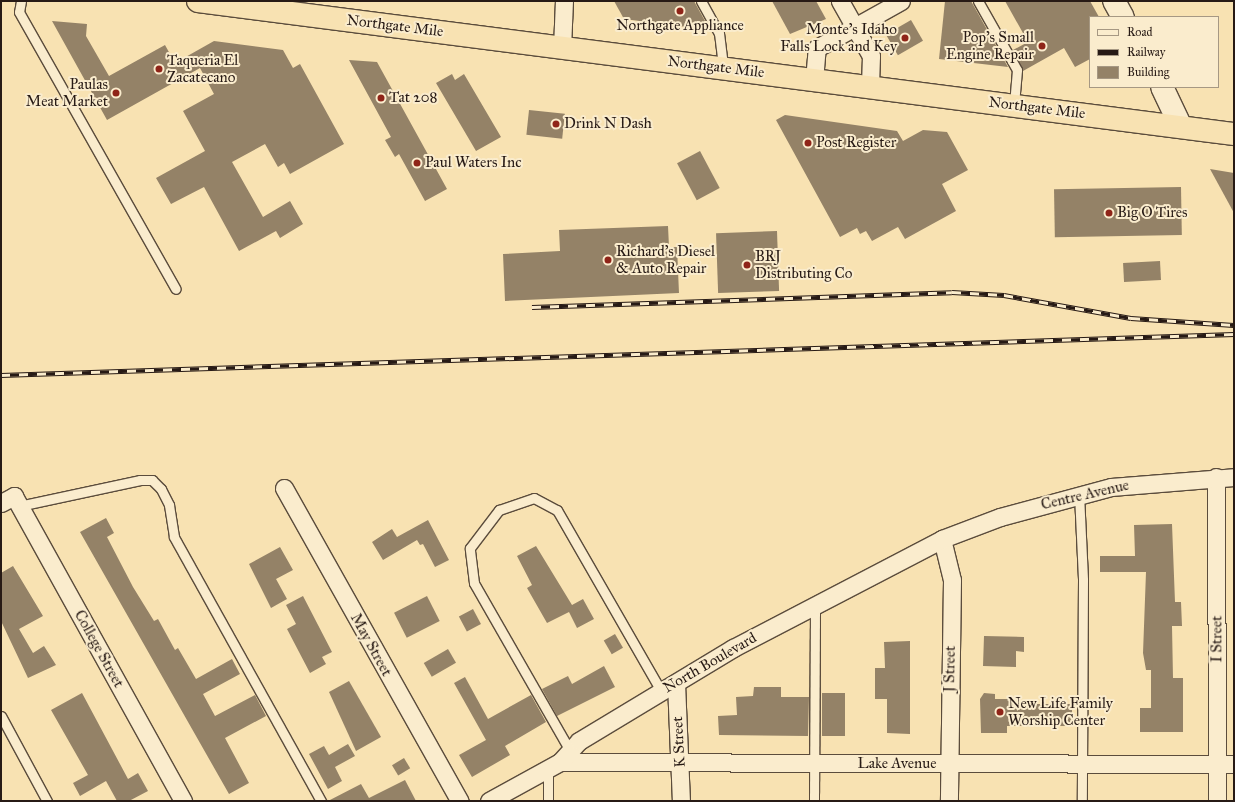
<!DOCTYPE html>
<html>
<head>
<meta charset="utf-8">
<style>
  body { margin:0 }
  #map { position:relative; width:1235px; height:802px; overflow:hidden; background:#f8e2b2; font-family:"IM FELL Great Primer",serif }
  div>[style] { position:absolute }
  .building>* { inset:0; background:#948267; transform-origin:0 0 }
  .roads { filter:drop-shadow(1px 0 #5b4c3c) drop-shadow(-1px 0 #5b4c3c) drop-shadow(0 1px #5b4c3c) drop-shadow(0 -1px #5b4c3c) }
  .lane>* { height:9px; margin:-4.5px; padding:0 4.5px; transform-origin:4.5px; border-radius:4.5px; background:#faeccd }
  .street>* { height:17px; margin:-8.5px; padding:0 8.5px; transform-origin:8.5px; border-radius:8.5px; background:#faeccd }
  .secondary>* { height:22px; margin:-11px; padding:0 11px; transform-origin:11px; border-radius:11px; background:#faeccd }
  .highway>* { height:22px; margin:-11px; padding:0 11px; transform-origin:11px; border-radius:11px; background:#f8e2b2 }
  .rail>* { height:4.5px; margin-top:-2.25px; transform-origin:0; background:repeating-linear-gradient(90deg,#faeccd 0 9px,#271a15 0 18px); box-sizing:border-box; border-block:1px solid #271a15 }
  .dots>* { width:11px; height:11px; translate:-50% -50%; box-sizing:border-box; border:2px solid #faeccd; border-radius:50% }
  span { translate:-50% -50%; white-space:nowrap; text-align:center; line-height:1.15; -webkit-text-stroke:4px #faeccd; paint-order:stroke }
  .street-label { font-size:15px; color:#271a15 }
  .poi-label { font-size:15px; color:#271a15 }
  .right { translate:-100% -50%; text-align:right }
  .left { translate:0 -50%; text-align:left }
  .frame { position:absolute; inset:0; border:2px solid #271a15; pointer-events:none }
  .legend { position:absolute; left:1089px; top:16px; width:130px; height:72px; box-sizing:border-box; background:#faeccd; border:1px solid #a69883; margin:0; padding:5px 7px; list-style:none; font-size:12px; color:#271a15 }
  .legend li { display:flex; align-items:center; gap:8px; height:20px }
  .legend b { width:20px; border:1px solid #a69883 }
</style>
</head>
<body>
<div id="map">
  <div class="building">
    <div style="clip-path:polygon(614px 1px,694px 1px,710px 30px,624px 19px)"></div>
    <div style="clip-path:polygon(772px 1px,816px 1px,826px 19px,790px 34px)"></div>
    <div style="clip-path:polygon(945px 1px,971px 1px,1008px 67px,939px 59px)"></div>
    <div style="clip-path:polygon(1005px 1px,1090px 1px,1099px 17px,1090px 17px,1090px 59px,1075px 67px,1064px 48px,1023px 71px,1013px 50px,1028px 42px)"></div>
    <div style="left:911px;top:20px;width:24px;height:29px;rotate:60deg"></div>
    <div style="clip-path:polygon(52px 21px,87px 24px,86px 36px,109px 76px,165px 45px,175px 63px,214px 41px,283px 50px,293px 68px,300px 64px,344px 144px,290px 174px,284px 163px,278px 167px,265px 144px,232px 162px,263px 217px,290px 201px,303px 224px,280px 238px,276px 231px,239px 251px,204px 187px,171px 204px,156px 178px,205px 151px,183px 111px,214px 94px,200px 68px,107px 120px)"></div>
    <div style="clip-path:polygon(349px 60px,377px 62px,447px 189px,425px 201px,399px 154px,395px 157px,385px 140px,391px 137px)"></div>
    <div style="clip-path:polygon(452px 74px,455px 80px,464px 74px,501px 137px,476px 151px,436px 83px)"></div>
    <div style="left:529px;top:110px;width:36px;height:25px;rotate:6deg"></div>
    <div style="clip-path:polygon(785px 115px,897px 131px,903px 141px,923px 130px,947px 132px,968px 170px,942px 184px,956px 211px,905px 239px,898px 227px,872px 241px,866px 231px,860px 234px,857px 228px,840px 237px,776px 120px)"></div>
    <div style="left:700px;top:151px;width:42px;height:26px;rotate:62deg"></div>
    <div style="clip-path:polygon(1210px 169px,1234px 173px,1234px 213px)"></div>
    <div style="left:1181px;top:187px;width:48px;height:127px;rotate:89deg"></div>
    <div style="clip-path:polygon(668px 226px,669px 247px,677px 247px,679px 293px,505px 301px,503px 254px,560px 251px,559px 230px)"></div>
    <div style="left:777px;top:231px;width:60px;height:61px;rotate:88deg"></div>
    <div style="left:1160px;top:261px;width:19px;height:37px;rotate:87deg"></div>
    <div style="clip-path:polygon(106px 518px,114px 533px,107px 537px,133px 587px,154px 621px,158px 619px,175px 650px,178px 648px,196px 679px,232px 659px,240px 674px,203px 694px,215px 716px,255px 695px,266px 716px,225px 738px,249px 783px,229px 794px,80px 532px)"></div>
    <div style="clip-path:polygon(428px 520px,449px 560px,435px 567px,423px 544px,420px 545px,417px 540px,383px 560px,372px 542px,392px 529px,397px 537px)"></div>
    <div style="clip-path:polygon(1172px 524px,1175px 602px,1181px 602px,1182px 626px,1172px 626px,1173px 678px,1183px 678px,1183px 732px,1140px 732px,1140px 708px,1151px 708px,1151px 670px,1146px 670px,1143px 653px,1146px 572px,1100px 572px,1100px 556px,1135px 556px,1134px 525px)"></div>
    <div style="clip-path:polygon(536px 546px,572px 605px,583px 599px,594px 619px,577px 628px,569px 612px,547px 623px,527px 588px,532px 585px,517px 556px)"></div>
    <div style="clip-path:polygon(280px 547px,293px 570px,276px 579px,287px 599px,271px 608px,249px 564px)"></div>
    <div style="clip-path:polygon(13px 566px,43px 616px,19px 629px,33px 653px,44px 646px,56px 665px,28px 678px,1px 621px,1px 573px)"></div>
    <div style="clip-path:polygon(303px 596px,332px 652px,322px 657px,326px 664px,310px 673px,287px 629px,296px 624px,286px 605px)"></div>
    <div style="left:427px;top:596px;width:28px;height:37px;rotate:63deg"></div>
    <div style="left:473px;top:609px;width:17px;height:16px;rotate:62deg"></div>
    <div style="left:615px;top:634px;width:16px;height:13px;rotate:60deg"></div>
    <div style="clip-path:polygon(984px 636px,1024px 637px,1024px 652px,1016px 651px,1016px 667px,983px 666px)"></div>
    <div style="clip-path:polygon(910px 641px,910px 734px,887px 733px,887px 699px,875px 699px,875px 668px,885px 668px,884px 642px)"></div>
    <div style="left:448px;top:649px;width:16px;height:28px;rotate:60deg"></div>
    <div style="clip-path:polygon(604px 666px,615px 687px,557px 716px,542px 689px,568px 676px,572px 684px)"></div>
    <div style="clip-path:polygon(465px 677px,488px 719px,531px 695px,546px 722px,505px 746px,510px 755px,472px 777px,459px 755px,486px 740px,454px 683px)"></div>
    <div style="clip-path:polygon(349px 681px,381px 737px,356px 751px,329px 692px)"></div>
    <div style="clip-path:polygon(754px 687px,781px 687px,781px 697px,809px 697px,808px 736px,719px 735px,718px 716px,737px 715px,736px 697px,753px 696px)"></div>
    <div style="clip-path:polygon(82px 693px,128px 779px,138px 773px,148px 791px,129px 801px,117px 801px,106px 781px,80px 796px,73px 783px,88px 775px,51px 710px)"></div>
    <div style="left:822px;top:693px;width:23px;height:43px"></div>
    <div style="clip-path:polygon(984px 693px,995px 694px,995px 699px,1020px 699px,1020px 704px,1072px 704px,1072px 726px,1007px 726px,1007px 733px,981px 733px,980px 699px)"></div>
    <div style="clip-path:polygon(348px 744px,355px 756px,335px 767px,342px 781px,328px 789px,309px 754px,324px 746px,329px 755px)"></div>
    <div style="left:404px;top:758px;width:12px;height:14px;rotate:59deg"></div>
    <div style="clip-path:polygon(405px 780px,416px 801px,328px 801px,361px 784px,369px 798px)"></div>
  </div>
  <div class="roads">
    <div class="lane">
      <div style="left:21px;top:1px;width:11px;rotate:100deg"></div>
      <div style="left:19px;top:12px;width:318px;rotate:60.5deg"></div>
      <div style="left:701px;top:1px;width:37px;rotate:61deg"></div>
      <div style="left:719px;top:33px;width:35px;rotate:83deg"></div>
      <div style="left:978px;top:1px;width:79px;rotate:60.5deg"></div>
      <div style="left:1017px;top:70px;width:35px;rotate:95deg"></div>
      <div style="left:1079px;top:494px;width:86px;rotate:87.3deg"></div>
      <div style="left:1083px;top:580px;width:221px;rotate:90.3deg"></div>
      <div style="left:19px;top:506px;width:124px;rotate:-12.1deg"></div>
      <div style="left:140px;top:480px;width:12px"></div>
      <div style="left:152px;top:480px;width:13px;rotate:45deg"></div>
      <div style="left:161px;top:489px;width:18px;rotate:63deg"></div>
      <div style="left:169px;top:505px;width:32px;rotate:81deg"></div>
      <div style="left:174px;top:537px;width:302px;rotate:60.9deg"></div>
      <div style="left:1px;top:716px;width:97px;rotate:61.6deg"></div>
      <div style="left:569px;top:749px;width:191px;rotate:-119.8deg"></div>
      <div style="left:474px;top:583px;width:35px;rotate:-97deg"></div>
      <div style="left:470px;top:548px;width:48px;rotate:-52.7deg"></div>
      <div style="left:499px;top:510px;width:37px;rotate:-19deg"></div>
      <div style="left:534px;top:498px;width:26px;rotate:28deg"></div>
      <div style="left:557px;top:510px;width:209px;rotate:60.1deg"></div>
      <div style="left:548px;top:801px;width:32px;rotate:-90deg"></div>
      <div style="left:814px;top:801px;width:197px;rotate:-89.7deg"></div>
    </div>
    <div class="street">
      <div style="left:840px;top:1px;width:63px;rotate:60.6deg"></div>
      <div style="left:871px;top:56px;width:31px;rotate:92deg"></div>
      <div style="left:562px;top:48px;width:47px;rotate:-87.6deg"></div>
      <div style="left:814px;top:80px;width:32px;rotate:-85deg"></div>
      <div style="left:817px;top:48px;width:96px;rotate:-29.2deg"></div>
      <div style="left:1216px;top:477px;width:324px;rotate:89.8deg"></div>
      <div style="left:284px;top:488px;width:359px;rotate:60.7deg"></div>
      <div style="left:1px;top:503px;width:15px;rotate:-28deg"></div>
      <div style="left:14px;top:496px;width:349px;rotate:61deg"></div>
      <div style="left:942px;top:539px;width:42px;rotate:76.3deg"></div>
      <div style="left:952px;top:580px;width:221px;rotate:90.8deg"></div>
      <div style="left:676px;top:683px;width:118px;rotate:87.6deg"></div>
      <div style="left:560px;top:762px;width:674px;rotate:0.17deg"></div>
      <div style="left:489px;top:801px;width:81px;rotate:-28.8deg"></div>
      <div style="left:560px;top:762px;width:28px;rotate:-48deg"></div>
      <div style="left:579px;top:741px;width:180px;rotate:-31.1deg"></div>
      <div style="left:733px;top:648px;width:236px;rotate:-27.5deg"></div>
      <div style="left:942px;top:539px;width:62px;rotate:-20.8deg"></div>
      <div style="left:1000px;top:517px;width:115px;rotate:-15.1deg"></div>
      <div style="left:1111px;top:487px;width:123px;rotate:-4.6deg"></div>
    </div>
    <div class="secondary">
      <div style="left:1114px;top:1px;width:18px;rotate:61deg"></div>
      <div style="left:1162px;top:87px;width:44px;rotate:64.6deg"></div>
    </div>
    <div class="highway">
      <div style="left:198px;top:1px;width:1045px;rotate:7.32deg"></div>
    </div>
  </div>
  <div class="rail">
    <div style="left:532px;top:307px;width:420px;rotate:-2deg"></div>
    <div style="left:952px;top:292px;width:52px;rotate:3.3deg"></div>
    <div style="left:1004px;top:295px;width:129px;rotate:10.3deg"></div>
    <div style="left:1131px;top:318px;width:103px;rotate:3.9deg"></div>
    <div style="left:1px;top:375px;width:1234px;rotate:-1.9deg"></div>
  </div>
  <div class="dots">
    <div style="left:680px;top:11px;background:#8f2418"></div>
    <div style="left:905px;top:38px;background:#8f2418"></div>
    <div style="left:1042px;top:46px;background:#8f2418"></div>
    <div style="left:159px;top:69px;background:#8f2418"></div>
    <div style="left:116px;top:93px;background:#8f2418"></div>
    <div style="left:381px;top:98px;background:#8f2418"></div>
    <div style="left:556px;top:124px;background:#8f2418"></div>
    <div style="left:808px;top:143px;background:#8f2418"></div>
    <div style="left:417px;top:163px;background:#8f2418"></div>
    <div style="left:1109px;top:213px;background:#8f2418"></div>
    <div style="left:608px;top:260px;background:#8f2418"></div>
    <div style="left:747px;top:265px;background:#8f2418"></div>
    <div style="left:1000px;top:712px;background:#8f2418"></div>
  </div>
  <div class="street-label">
    <span style="left:395px;top:26px;rotate:7deg">Northgate Mile</span>
    <span style="left:716px;top:67px;rotate:7deg">Northgate Mile</span>
    <span style="left:1037px;top:108px;rotate:7deg">Northgate Mile</span>
    <span style="left:1085px;top:495px;rotate:-13deg">Centre Avenue</span>
    <span style="left:1217px;top:639px;rotate:-90deg">I Street</span>
    <span style="left:371px;top:645px;rotate:61deg">May Street</span>
    <span style="left:99px;top:649px;rotate:61deg">College Street</span>
    <span style="left:710px;top:663px;rotate:-30deg">North Boulevard</span>
    <span style="left:950px;top:669px;rotate:-89deg">J Street</span>
    <span style="left:679px;top:742px;rotate:-93deg">K Street</span>
    <span style="left:897px;top:764px">Lake Avenue</span>
  </div>
  <div class="poi-label">
    <span style="left:680px;top:26px">Northgate Appliance</span>
    <span class="right" style="left:897px;top:38px">Monte's Idaho<br>Falls Lock and Key</span>
    <span class="right" style="left:1034px;top:46px">Pop's Small<br>Engine Repair</span>
    <span class="left" style="left:167px;top:69px">Taqueria El<br>Zacatecano</span>
    <span class="right" style="left:108px;top:93px">Paulas<br>Meat Market</span>
    <span class="left" style="left:389px;top:98px">Tat 208</span>
    <span class="left" style="left:564px;top:124px">Drink N Dash</span>
    <span class="left" style="left:816px;top:143px">Post Register</span>
    <span class="left" style="left:425px;top:163px">Paul Waters Inc</span>
    <span class="left" style="left:1117px;top:213px">Big O Tires</span>
    <span class="left" style="left:616px;top:260px">Richard's Diesel<br>&amp; Auto Repair</span>
    <span class="left" style="left:755px;top:265px">BRJ<br>Distributing Co</span>
    <span class="left" style="left:1008px;top:712px">New Life Family<br>Worship Center</span>
  </div>
  <div class="frame"></div>
  <ul class="legend">
  <li><b style="height:5px;background:#faeccd"></b>Road</li>
  <li><b style="height:5px;background:#271a15"></b>Railway</li>
  <li><b style="height:11px;background:#948267"></b>Building</li>
  </ul>
</div>
</body>
</html>
